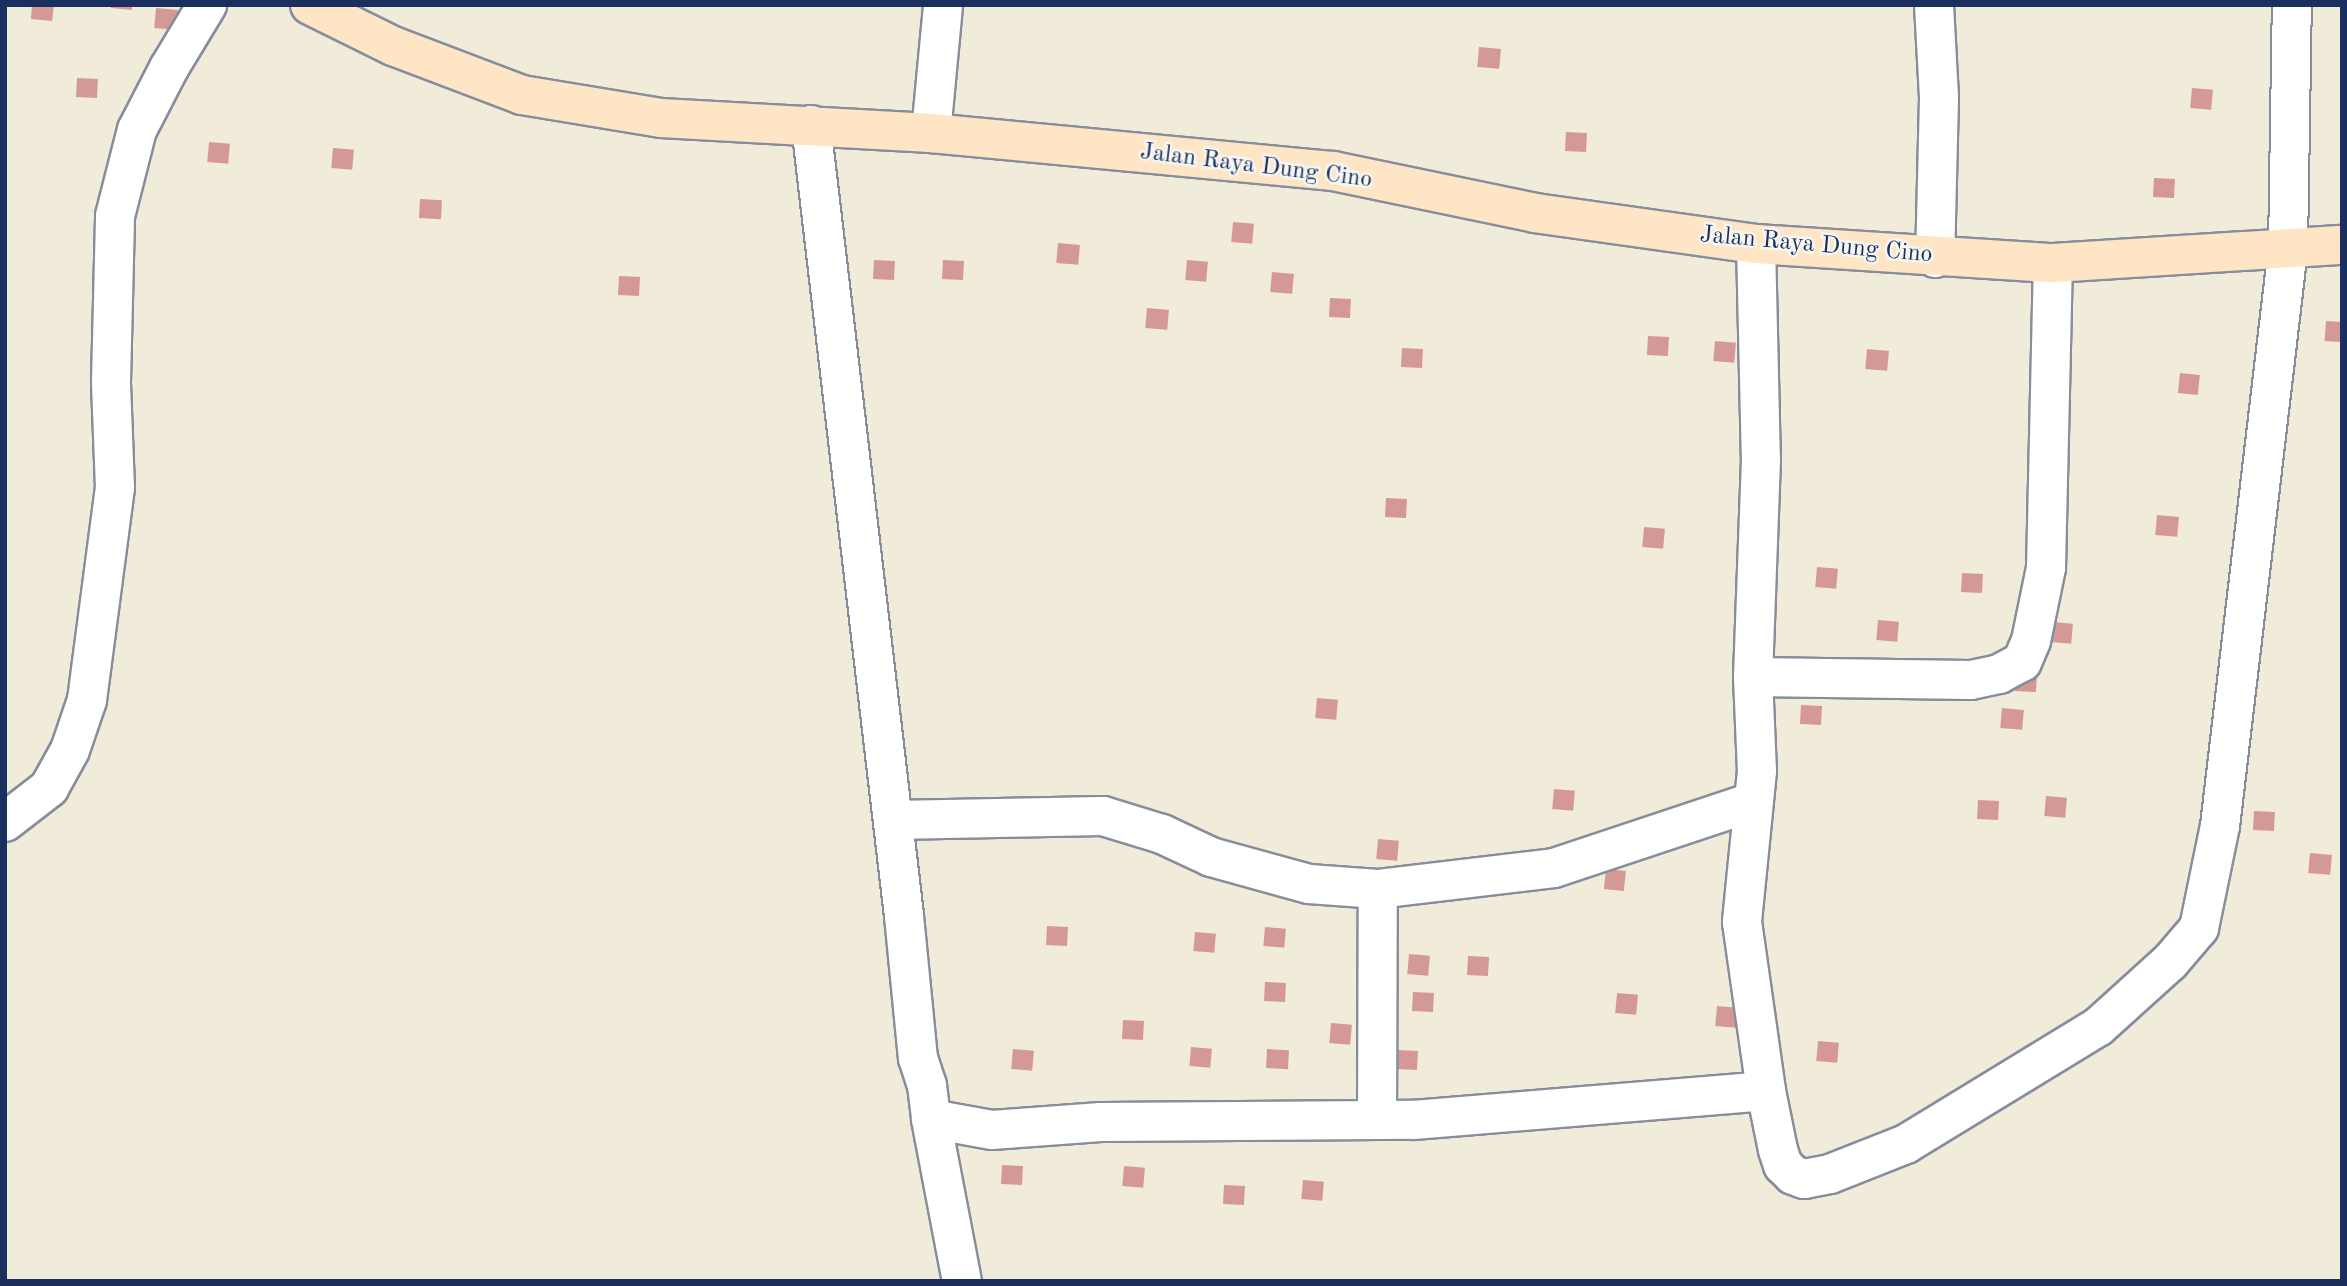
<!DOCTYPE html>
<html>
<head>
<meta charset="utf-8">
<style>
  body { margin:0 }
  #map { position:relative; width:2347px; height:1286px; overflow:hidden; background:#f1ebd9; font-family:"Old Standard TT",serif }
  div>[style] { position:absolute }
  .building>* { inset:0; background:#d49995; transform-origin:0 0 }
  .roads { filter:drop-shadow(2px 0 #868d9c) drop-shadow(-2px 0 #868d9c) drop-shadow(0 2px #868d9c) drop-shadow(0 -2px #868d9c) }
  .street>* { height:38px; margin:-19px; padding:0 19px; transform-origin:19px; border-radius:19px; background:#fff }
  .secondary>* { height:38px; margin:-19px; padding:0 19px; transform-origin:19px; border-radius:19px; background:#fee5c5 }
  span { translate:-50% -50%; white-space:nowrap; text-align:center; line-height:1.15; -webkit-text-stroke:5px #f6f6f2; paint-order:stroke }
  .street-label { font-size:24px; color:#1b2f5e }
  .frame { position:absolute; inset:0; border:7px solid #1b2f5e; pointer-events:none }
</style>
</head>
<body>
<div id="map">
  <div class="building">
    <div style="clip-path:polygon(32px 5px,54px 5px,52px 21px,31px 19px)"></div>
    <div style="clip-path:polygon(111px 5px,132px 5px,132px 10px,111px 8px)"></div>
    <div style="left:156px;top:8px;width:22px;height:20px;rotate:5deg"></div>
    <div style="left:1479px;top:47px;width:22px;height:20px;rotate:5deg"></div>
    <div style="left:77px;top:78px;width:21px;height:19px;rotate:3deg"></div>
    <div style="left:2192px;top:88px;width:21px;height:20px;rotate:5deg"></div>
    <div style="left:1566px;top:132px;width:21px;height:19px;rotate:3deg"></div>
    <div style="left:209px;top:142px;width:21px;height:20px;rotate:5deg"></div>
    <div style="left:333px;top:148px;width:21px;height:20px;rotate:5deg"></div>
    <div style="left:2154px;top:178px;width:21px;height:19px;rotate:3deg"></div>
    <div style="left:420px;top:199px;width:22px;height:19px;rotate:3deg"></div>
    <div style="left:1233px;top:222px;width:21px;height:20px;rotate:5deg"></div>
    <div style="left:1058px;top:243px;width:22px;height:20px;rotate:5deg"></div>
    <div style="left:874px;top:260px;width:21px;height:19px;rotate:3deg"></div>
    <div style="left:943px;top:260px;width:21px;height:19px;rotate:3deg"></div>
    <div style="left:1187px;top:260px;width:21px;height:20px;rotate:5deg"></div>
    <div style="left:1272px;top:272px;width:22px;height:20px;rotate:5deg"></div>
    <div style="left:619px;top:276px;width:21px;height:19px;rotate:3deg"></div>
    <div style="left:1330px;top:298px;width:21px;height:19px;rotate:3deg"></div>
    <div style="left:1147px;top:308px;width:22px;height:20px;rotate:5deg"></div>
    <div style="left:2326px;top:321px;width:16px;height:20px;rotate:4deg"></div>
    <div style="left:1648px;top:336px;width:21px;height:19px;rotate:3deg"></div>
    <div style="left:1715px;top:341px;width:21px;height:20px;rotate:5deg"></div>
    <div style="left:1402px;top:348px;width:21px;height:19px;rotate:3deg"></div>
    <div style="left:1867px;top:349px;width:22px;height:20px;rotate:5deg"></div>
    <div style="left:2180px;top:373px;width:20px;height:20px;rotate:6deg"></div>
    <div style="left:1386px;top:498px;width:21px;height:19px;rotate:3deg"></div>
    <div style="left:2157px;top:515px;width:22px;height:20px;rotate:5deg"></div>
    <div style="left:1644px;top:527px;width:21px;height:20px;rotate:5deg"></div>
    <div style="left:1817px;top:567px;width:21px;height:20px;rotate:5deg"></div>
    <div style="left:1962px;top:573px;width:21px;height:19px;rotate:3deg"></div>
    <div style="left:1878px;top:620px;width:21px;height:20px;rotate:5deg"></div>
    <div style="left:2052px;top:622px;width:21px;height:20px;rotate:5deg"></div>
    <div style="left:2016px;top:672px;width:21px;height:19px;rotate:3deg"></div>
    <div style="left:1317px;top:698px;width:21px;height:20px;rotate:5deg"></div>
    <div style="left:1801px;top:705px;width:21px;height:19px;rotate:3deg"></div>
    <div style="left:2002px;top:708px;width:22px;height:20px;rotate:5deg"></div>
    <div style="left:1554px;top:789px;width:21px;height:20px;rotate:5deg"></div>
    <div style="left:2046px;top:796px;width:21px;height:20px;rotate:5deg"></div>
    <div style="left:1978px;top:800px;width:21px;height:19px;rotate:3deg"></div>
    <div style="left:2254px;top:811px;width:21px;height:19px;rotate:3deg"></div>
    <div style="left:1378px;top:839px;width:21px;height:20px;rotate:5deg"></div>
    <div style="left:2310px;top:853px;width:22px;height:20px;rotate:5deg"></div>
    <div style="left:1606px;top:869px;width:20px;height:20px;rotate:6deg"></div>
    <div style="left:1047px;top:926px;width:21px;height:19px;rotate:3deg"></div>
    <div style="left:1265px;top:927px;width:21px;height:19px;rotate:5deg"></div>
    <div style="left:1195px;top:932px;width:21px;height:19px;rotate:5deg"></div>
    <div style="left:1409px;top:954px;width:21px;height:20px;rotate:5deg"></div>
    <div style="left:1468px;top:956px;width:21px;height:19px;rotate:3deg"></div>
    <div style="left:1265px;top:982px;width:21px;height:19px;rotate:3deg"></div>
    <div style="left:1413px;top:992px;width:21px;height:19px;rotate:3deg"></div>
    <div style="left:1617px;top:993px;width:21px;height:20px;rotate:5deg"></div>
    <div style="left:1717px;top:1006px;width:21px;height:20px;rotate:5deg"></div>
    <div style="left:1123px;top:1020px;width:21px;height:19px;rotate:3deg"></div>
    <div style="left:1331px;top:1023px;width:21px;height:20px;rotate:5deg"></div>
    <div style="left:1818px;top:1041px;width:21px;height:20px;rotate:5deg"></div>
    <div style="left:1191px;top:1047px;width:21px;height:19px;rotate:5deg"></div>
    <div style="left:1013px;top:1049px;width:21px;height:20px;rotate:5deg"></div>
    <div style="left:1267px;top:1049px;width:22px;height:19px;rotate:3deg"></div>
    <div style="left:1397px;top:1050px;width:21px;height:19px;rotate:3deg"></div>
    <div style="left:1002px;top:1165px;width:21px;height:19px;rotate:3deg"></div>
    <div style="left:1124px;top:1166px;width:21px;height:20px;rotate:5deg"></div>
    <div style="left:1303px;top:1180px;width:21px;height:19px;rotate:5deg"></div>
    <div style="left:1224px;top:1185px;width:21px;height:19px;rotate:3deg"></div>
  </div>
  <div class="roads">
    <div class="street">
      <div style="left:1934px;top:5px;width:93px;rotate:86.9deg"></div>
      <div style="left:1939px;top:98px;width:160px;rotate:91.4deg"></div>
      <div style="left:811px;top:125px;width:796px;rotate:83.29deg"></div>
      <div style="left:904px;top:916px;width:143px;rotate:84.4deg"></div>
      <div style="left:918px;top:1058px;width:28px;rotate:72deg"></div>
      <div style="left:927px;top:1085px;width:34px;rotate:83deg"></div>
      <div style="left:931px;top:1119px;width:62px;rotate:10.2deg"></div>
      <div style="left:992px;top:1130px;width:109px;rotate:-4.2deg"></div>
      <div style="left:1101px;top:1122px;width:313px;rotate:-0.4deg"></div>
      <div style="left:1414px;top:1120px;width:353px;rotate:-4.7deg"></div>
      <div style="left:931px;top:133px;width:129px;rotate:-84.6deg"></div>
      <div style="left:1756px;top:244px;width:215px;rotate:88.7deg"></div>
      <div style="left:1761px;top:459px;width:218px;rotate:92.1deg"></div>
      <div style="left:1753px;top:677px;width:94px;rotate:87.6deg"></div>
      <div style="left:1757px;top:771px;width:152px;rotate:95.7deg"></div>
      <div style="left:1742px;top:922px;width:171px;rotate:81.9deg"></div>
      <div style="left:1766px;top:1091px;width:60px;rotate:78.5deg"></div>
      <div style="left:1778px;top:1150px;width:16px;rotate:72deg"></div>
      <div style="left:1783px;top:1165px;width:14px;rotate:45deg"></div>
      <div style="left:1793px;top:1175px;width:12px;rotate:20deg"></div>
      <div style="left:1804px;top:1179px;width:26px;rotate:-11deg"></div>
      <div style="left:1830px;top:1174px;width:82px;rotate:-21.5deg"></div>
      <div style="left:1906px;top:1144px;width:225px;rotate:-31.4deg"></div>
      <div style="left:2098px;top:1027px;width:97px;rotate:-42.1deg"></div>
      <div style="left:2170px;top:962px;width:45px;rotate:-49.5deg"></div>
      <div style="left:2199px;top:928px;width:104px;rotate:-78.4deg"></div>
      <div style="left:2220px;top:826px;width:581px;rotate:-83.28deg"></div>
      <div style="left:2288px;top:249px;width:244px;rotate:-89.1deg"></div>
      <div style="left:1753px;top:677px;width:218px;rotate:0.8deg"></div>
      <div style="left:1971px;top:680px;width:29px;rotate:-12deg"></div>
      <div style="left:1999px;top:674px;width:26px;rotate:-28deg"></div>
      <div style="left:2022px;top:662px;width:23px;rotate:-67deg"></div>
      <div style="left:2031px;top:641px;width:75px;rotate:-78.4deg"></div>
      <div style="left:2046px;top:568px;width:305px;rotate:-88.7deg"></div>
      <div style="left:893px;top:820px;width:210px;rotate:-1.1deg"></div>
      <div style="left:1103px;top:816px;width:62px;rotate:17deg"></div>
      <div style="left:1162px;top:834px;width:54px;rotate:25.1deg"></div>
      <div style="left:1211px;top:857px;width:102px;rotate:15.4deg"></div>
      <div style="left:1309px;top:884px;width:69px;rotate:4.1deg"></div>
      <div style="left:1378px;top:889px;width:177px;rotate:-6.8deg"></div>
      <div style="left:1554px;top:868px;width:209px;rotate:-18.4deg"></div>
      <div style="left:5px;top:822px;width:56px;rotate:-37.7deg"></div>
      <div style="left:49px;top:788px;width:43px;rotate:-61.1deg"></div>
      <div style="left:70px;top:750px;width:53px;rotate:-71.2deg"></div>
      <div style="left:87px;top:700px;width:214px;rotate:-82.5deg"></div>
      <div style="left:115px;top:488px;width:106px;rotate:-92.2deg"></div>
      <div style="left:111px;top:382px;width:166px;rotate:-88.6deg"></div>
      <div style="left:115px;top:216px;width:89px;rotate:-75.7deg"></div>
      <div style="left:137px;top:130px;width:70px;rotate:-62.7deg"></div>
      <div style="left:169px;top:68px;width:74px;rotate:-58.9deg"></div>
      <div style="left:931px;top:1119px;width:165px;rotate:79.2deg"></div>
      <div style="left:1377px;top:1120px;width:231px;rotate:-89.8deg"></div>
    </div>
    <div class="secondary">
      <div style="left:310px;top:5px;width:93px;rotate:26.3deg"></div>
      <div style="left:393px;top:46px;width:138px;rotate:20.8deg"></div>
      <div style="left:522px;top:95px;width:141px;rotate:9.4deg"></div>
      <div style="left:661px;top:118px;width:270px;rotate:3.2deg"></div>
      <div style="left:931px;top:133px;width:404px;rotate:5.4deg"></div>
      <div style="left:1333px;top:171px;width:206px;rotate:11.7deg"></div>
      <div style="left:1535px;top:213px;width:223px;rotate:8deg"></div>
      <div style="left:1756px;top:244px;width:298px;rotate:3.7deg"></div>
      <div style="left:2053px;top:263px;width:290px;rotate:-3.6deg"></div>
    </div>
  </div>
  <div class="street-label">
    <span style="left:1256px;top:167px;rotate:7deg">Jalan Raya Dung Cino</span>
    <span style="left:1816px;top:246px;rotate:5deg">Jalan Raya Dung Cino</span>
  </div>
  <div class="frame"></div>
</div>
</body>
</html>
